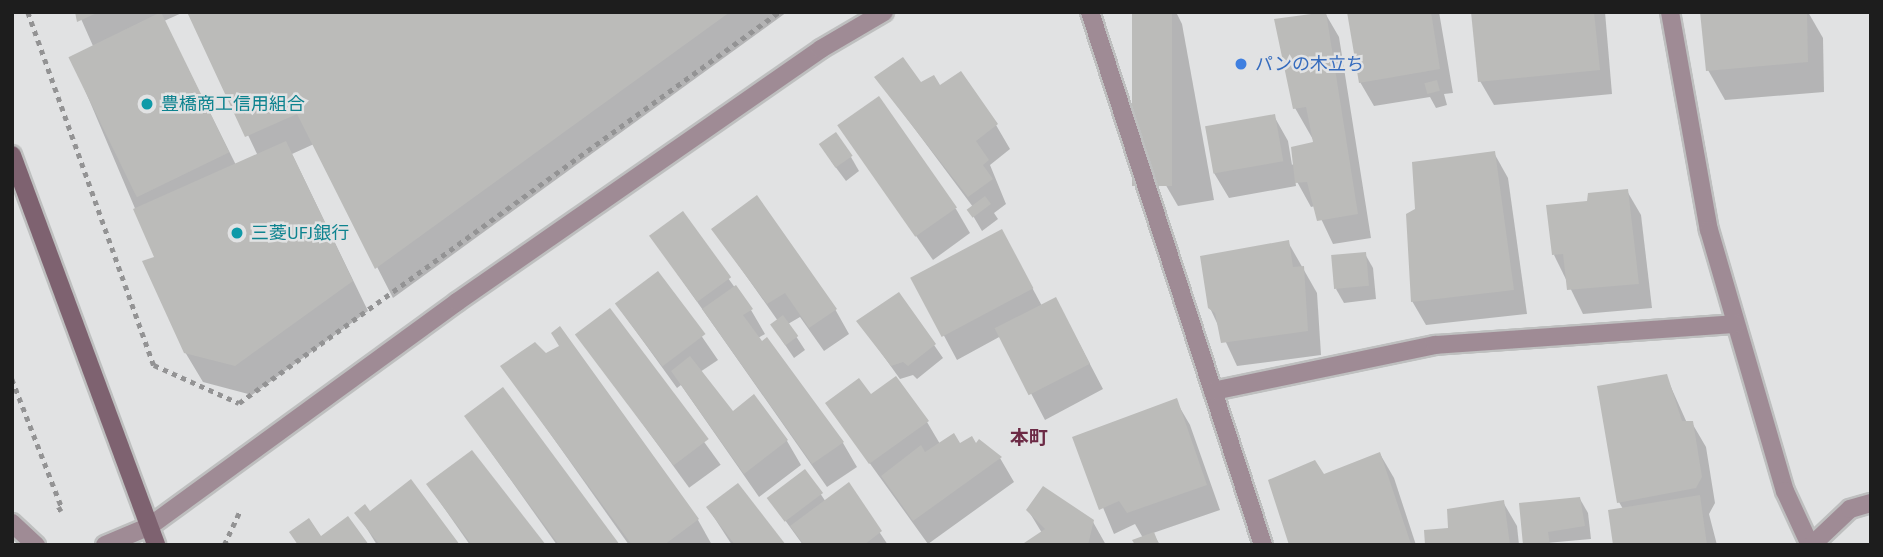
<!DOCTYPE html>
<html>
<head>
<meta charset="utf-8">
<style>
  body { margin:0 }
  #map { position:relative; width:1883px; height:557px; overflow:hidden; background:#e1e2e3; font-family:"PT Sans","Noto Sans JP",sans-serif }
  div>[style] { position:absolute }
  .shadow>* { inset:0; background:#0003; transform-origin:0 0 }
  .building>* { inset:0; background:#bbbbb9; transform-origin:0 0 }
  .path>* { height:4.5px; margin-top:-2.25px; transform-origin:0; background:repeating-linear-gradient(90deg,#939394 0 5px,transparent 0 10px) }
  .roads { filter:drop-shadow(2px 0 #bebfbf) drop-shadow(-2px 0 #bebfbf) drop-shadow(0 2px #bebfbf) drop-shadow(0 -2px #bebfbf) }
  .street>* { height:18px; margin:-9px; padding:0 9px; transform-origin:9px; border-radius:9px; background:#9f8b95 }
  .secondary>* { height:18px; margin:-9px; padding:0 9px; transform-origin:9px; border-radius:9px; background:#7e6270 }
  .dots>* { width:19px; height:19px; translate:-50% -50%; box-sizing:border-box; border:4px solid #e1e2e3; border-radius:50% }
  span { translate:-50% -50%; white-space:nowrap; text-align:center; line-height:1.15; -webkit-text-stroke:5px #e1e2e3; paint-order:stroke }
  .shop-label { font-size:18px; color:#366cbe }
  .left { translate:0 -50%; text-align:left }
  .culture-label { font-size:18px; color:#0d838f }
  .neighbourhood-label { font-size:19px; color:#6c2a45; font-weight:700 }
  .frame { position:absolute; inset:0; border:14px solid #1d1d1d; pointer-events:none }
</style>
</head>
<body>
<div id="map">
  <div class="shadow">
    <div style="clip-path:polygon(78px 12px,184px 12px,164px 21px,236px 165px,258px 156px,189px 12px,787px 12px,393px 298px,314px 144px,292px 154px,368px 311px,252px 395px,203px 382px,185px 352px,156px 258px,71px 57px,93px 46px)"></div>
    <div style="clip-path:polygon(1133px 12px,1176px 12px,1182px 24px,1214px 200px,1178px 206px,1164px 182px)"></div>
    <div style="clip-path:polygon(1348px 12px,1439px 12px,1453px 93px,1444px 94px,1447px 105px,1436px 108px,1430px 97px,1374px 106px,1360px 82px)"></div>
    <div style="clip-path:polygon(1473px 12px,1605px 12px,1612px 94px,1494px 105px,1480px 81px)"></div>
    <div style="clip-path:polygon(1702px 12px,1808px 12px,1823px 38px,1824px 92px,1725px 100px,1708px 70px)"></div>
    <div style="clip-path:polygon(1325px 13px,1339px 37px,1371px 238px,1333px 244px,1315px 206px,1311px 207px,1295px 178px,1296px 186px,1229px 198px,1214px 173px,1274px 116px,1288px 141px,1292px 165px,1315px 143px,1295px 108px)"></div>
    <div style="clip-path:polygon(876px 77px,939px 87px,996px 125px,1010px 149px,990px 165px,1006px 204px,994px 213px,998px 219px,982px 231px,969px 209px,973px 207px)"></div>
    <div style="clip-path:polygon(840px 127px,956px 209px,970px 233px,933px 260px)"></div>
    <div style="clip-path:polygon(1494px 153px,1508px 178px,1527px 314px,1426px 325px,1412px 301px,1417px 210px)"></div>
    <div style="clip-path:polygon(851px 157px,859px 171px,846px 181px,831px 161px)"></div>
    <div style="clip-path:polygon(1627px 191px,1641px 215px,1652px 308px,1583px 314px,1554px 255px,1589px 203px)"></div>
    <div style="clip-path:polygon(682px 214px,751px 310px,765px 334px,758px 338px,843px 443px,857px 467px,827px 487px,651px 236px)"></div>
    <div style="clip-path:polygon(713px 229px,835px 309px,849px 334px,824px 351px,800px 317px,788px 324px,805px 350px,794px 358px,781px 339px,778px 321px)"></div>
    <div style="clip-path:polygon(1288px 242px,1317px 293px,1321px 355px,1237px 366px,1210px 308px)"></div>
    <div style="clip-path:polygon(1365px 254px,1373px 268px,1376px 299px,1344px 303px,1336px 289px)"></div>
    <div style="clip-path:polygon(1015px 256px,1042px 306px,1069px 324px,1103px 389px,1045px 420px,1001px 336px,957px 360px,913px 278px)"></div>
    <div style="clip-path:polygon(658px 273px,718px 360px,700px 372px,733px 413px,787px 441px,801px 465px,759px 497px,681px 385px,677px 388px,617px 305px)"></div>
    <div style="left:609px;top:311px;width:190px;height:39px;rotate:54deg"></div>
    <div style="clip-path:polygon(859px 322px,934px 345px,943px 358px,917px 379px,913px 375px,900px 379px)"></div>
    <div style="clip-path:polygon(503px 367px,698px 520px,712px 545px,629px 545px)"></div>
    <div style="clip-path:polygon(1666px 376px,1687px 423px,1692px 423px,1706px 447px,1715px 503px,1709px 514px,1717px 545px,1615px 545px,1623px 509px,1619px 502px)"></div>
    <div style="clip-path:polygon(870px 397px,927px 422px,940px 444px,976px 446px,1000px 458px,1014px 482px,928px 544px,827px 404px)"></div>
    <div style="clip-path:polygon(1176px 401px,1190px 425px,1220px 510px,1153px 533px,1160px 545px,1137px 545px,1143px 538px,1135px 524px,1114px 534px,1074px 438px)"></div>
    <div style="clip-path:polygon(466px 417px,618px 545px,557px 545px)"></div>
    <div style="clip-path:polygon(1380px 454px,1394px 478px,1416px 545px,1291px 545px,1323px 476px)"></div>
    <div style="clip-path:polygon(805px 471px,826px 502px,848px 485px,888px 545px,803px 545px,769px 498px)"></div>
    <div style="clip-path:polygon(428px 485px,544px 545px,470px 545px)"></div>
    <div style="clip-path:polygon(1580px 499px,1588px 513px,1591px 539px,1524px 545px)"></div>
    <div style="clip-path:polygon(1503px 502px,1517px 526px,1519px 545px,1427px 545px)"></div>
    <div style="clip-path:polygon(708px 508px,784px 545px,732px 545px)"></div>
    <div style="clip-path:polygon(1028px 510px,1093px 522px,1106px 545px,1024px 545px,1042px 533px)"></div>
    <div style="clip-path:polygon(357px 513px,369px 513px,457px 545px,377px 545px)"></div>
  </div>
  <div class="building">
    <div style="clip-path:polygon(75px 12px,99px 12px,77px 22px)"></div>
    <div style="left:161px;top:12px;width:156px;height:103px;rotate:64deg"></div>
    <div style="clip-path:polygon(187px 12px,730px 12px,375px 269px,297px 114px,245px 137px)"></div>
    <div style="left:1132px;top:12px;width:40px;height:174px"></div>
    <div style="clip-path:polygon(1326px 12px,1358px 214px,1317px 221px,1307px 182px,1295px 183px,1291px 147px,1313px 142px,1306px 107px,1293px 109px,1274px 19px)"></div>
    <div style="clip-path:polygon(1347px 12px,1431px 12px,1440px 69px,1359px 83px)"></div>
    <div style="clip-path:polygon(1471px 12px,1594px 12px,1600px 70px,1478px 82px)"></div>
    <div style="clip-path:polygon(1700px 12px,1807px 12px,1808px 62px,1706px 71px)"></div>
    <div style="clip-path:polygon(903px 57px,921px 82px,934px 75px,940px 85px,961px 71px,998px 124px,976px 141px,989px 160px,983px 165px,993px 179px,968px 197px,874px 77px)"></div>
    <div style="left:1437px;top:80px;width:11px;height:13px;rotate:75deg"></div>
    <div style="left:879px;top:96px;width:136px;height:51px;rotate:55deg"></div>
    <div style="left:1275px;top:114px;width:48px;height:71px;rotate:80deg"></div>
    <div style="left:836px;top:132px;width:29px;height:21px;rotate:55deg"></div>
    <div style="clip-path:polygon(286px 141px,353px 281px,235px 366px,184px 353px,142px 261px,154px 257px,133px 209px)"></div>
    <div style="clip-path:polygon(1495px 151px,1514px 290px,1411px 302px,1406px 214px,1415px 209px,1412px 162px)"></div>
    <div style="clip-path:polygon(1628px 189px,1639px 284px,1567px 290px,1563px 254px,1552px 255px,1546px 205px,1587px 201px,1588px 193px)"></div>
    <div style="clip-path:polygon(757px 195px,837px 309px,809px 328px,785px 293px,767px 304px,711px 229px)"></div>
    <div style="left:985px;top:196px;width:10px;height:23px;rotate:53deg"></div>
    <div style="left:683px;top:211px;width:82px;height:42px;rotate:54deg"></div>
    <div style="left:1002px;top:229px;width:67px;height:104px;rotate:62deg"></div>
    <div style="clip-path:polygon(1289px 240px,1293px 267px,1304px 266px,1308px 331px,1221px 343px,1215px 313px,1208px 308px,1200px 256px)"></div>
    <div style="left:1366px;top:252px;width:34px;height:35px;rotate:85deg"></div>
    <div style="left:658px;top:271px;width:79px;height:54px;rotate:53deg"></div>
    <div style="clip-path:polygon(736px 285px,753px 309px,743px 315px,762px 341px,767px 337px,844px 442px,812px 464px,702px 309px)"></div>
    <div style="clip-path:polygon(899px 292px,936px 344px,908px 366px,903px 362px,891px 366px,856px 321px)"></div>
    <div style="left:1056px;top:297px;width:75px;height:69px;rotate:63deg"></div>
    <div style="left:610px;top:308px;width:164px;height:44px;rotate:53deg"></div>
    <div style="left:783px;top:315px;width:26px;height:16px;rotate:54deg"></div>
    <div style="clip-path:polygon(560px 326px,699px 519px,664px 545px,632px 545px,500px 366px,535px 342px,546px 353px,559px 346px,551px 333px)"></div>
    <div style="clip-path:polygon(690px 356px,733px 411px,754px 394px,788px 440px,744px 474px,671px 371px)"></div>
    <div style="clip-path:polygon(1667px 374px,1682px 421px,1693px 421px,1702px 477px,1696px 488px,1617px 503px,1597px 386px)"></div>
    <div style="clip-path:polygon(896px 376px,929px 421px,869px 464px,825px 403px,859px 378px,871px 394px)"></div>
    <div style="clip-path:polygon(503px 387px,620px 545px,559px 545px,464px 416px)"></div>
    <div style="clip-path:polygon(1177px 398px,1207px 485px,1127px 513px,1119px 501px,1099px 510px,1072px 437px)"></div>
    <div style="clip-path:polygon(954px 433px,960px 443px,972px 436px,976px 443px,979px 439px,1002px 457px,913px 521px,881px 476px,921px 445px,925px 452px)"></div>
    <div style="clip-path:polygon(472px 450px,546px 545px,472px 545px,426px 484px)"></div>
    <div style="clip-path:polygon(1380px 452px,1411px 544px,1289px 545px,1268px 480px,1315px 460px,1324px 474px)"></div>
    <div style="left:805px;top:469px;width:30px;height:48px;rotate:53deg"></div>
    <div style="clip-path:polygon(411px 479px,460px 545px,380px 545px,354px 513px,365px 504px,370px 511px)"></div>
    <div style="clip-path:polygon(849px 482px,882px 531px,864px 545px,804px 545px,790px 526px)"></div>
    <div style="clip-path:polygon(738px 483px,786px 545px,735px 545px,706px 507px)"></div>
    <div style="clip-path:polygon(1043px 486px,1094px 520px,1088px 545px,1021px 545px,1045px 529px,1026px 510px)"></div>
    <div style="clip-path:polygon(1700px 495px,1707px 545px,1613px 545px,1608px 510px)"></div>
    <div style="clip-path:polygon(1580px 497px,1585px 526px,1548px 532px,1550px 545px,1523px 545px,1519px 503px)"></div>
    <div style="clip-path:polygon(1504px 500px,1510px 545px,1425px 545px,1424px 530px,1448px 528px,1447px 509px)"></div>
    <div style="clip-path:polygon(348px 516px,369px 545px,298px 545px,289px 532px,309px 518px,321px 536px)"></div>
    <div style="clip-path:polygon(1154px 532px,1159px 545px,1135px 545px,1132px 540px)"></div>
  </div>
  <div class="path">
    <div style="left:28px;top:12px;width:375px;rotate:70.4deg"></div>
    <div style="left:154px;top:365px;width:93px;rotate:24.1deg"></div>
    <div style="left:239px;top:403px;width:667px;rotate:-35.91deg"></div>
    <div style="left:12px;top:379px;width:138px;rotate:68.8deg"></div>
    <div style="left:62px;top:508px;width:9px;rotate:148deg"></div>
    <div style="left:224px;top:545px;width:38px;rotate:-65deg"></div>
  </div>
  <div class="roads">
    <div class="street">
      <div style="left:1090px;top:12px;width:560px;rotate:72.02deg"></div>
      <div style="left:1670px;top:12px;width:221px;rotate:79.9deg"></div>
      <div style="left:1709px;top:230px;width:272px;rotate:73.8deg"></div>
      <div style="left:1785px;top:491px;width:60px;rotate:65.2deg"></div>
      <div style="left:1213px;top:391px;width:227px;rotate:-11.7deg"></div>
      <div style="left:1435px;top:345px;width:301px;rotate:-4deg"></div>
      <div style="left:12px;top:523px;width:33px;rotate:43deg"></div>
      <div style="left:105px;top:545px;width:49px;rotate:-22.9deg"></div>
      <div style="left:150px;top:526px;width:380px;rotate:-36.1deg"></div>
      <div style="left:457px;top:302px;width:443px;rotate:-34.8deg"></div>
      <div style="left:821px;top:49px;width:73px;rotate:-30.4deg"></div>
      <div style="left:1812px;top:545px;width:52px;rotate:-43.5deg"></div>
      <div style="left:1850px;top:509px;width:22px;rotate:-16deg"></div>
    </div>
    <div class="secondary">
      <div style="left:12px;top:155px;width:416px;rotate:69.7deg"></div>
    </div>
  </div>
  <div class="dots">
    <div style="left:1241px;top:64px;background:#3f7fe0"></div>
    <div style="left:147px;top:104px;background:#0f9aa8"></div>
    <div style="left:237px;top:233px;background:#0f9aa8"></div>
  </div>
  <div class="shop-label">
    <span class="left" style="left:1255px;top:64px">パンの木立ち</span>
  </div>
  <div class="culture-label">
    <span class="left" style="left:161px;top:104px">豊橋商工信用組合</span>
    <span class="left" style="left:251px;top:233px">三菱UFJ銀行</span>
  </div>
  <div class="neighbourhood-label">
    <span style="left:1029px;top:438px">本町</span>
  </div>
  <div class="frame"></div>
</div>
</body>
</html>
